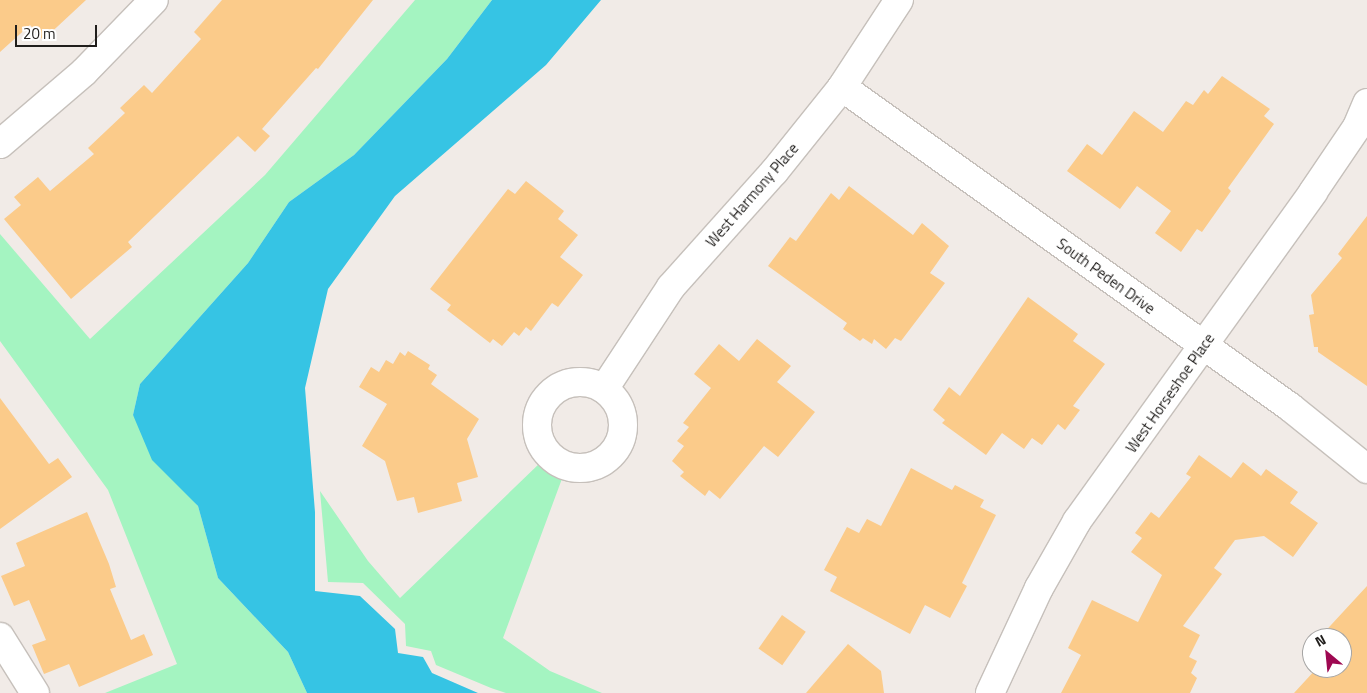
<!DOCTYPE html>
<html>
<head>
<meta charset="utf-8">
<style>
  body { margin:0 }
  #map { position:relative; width:1367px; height:693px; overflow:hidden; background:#f1ebe7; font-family:"Titillium Web",sans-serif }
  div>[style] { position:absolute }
  .green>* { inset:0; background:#a4f4c1 }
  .water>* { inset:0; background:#36c4e4 }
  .building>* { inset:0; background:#fbcb8a; transform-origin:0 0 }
  .roads { filter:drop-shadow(1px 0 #c6c0bb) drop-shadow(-1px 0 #c6c0bb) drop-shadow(0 1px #c6c0bb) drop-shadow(0 -1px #c6c0bb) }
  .minor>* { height:28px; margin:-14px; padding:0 14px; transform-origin:14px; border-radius:14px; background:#fff }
  .minor>.ring { margin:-14px; padding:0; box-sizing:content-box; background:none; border:28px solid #fff; border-radius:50% }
  span { translate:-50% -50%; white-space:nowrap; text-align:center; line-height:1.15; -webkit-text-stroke:5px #fff; paint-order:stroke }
  .street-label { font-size:15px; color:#201e1c }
  .north { position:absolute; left:1302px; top:628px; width:50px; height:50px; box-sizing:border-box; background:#fff; border:1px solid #a6a5a4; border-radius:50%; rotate:332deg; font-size:14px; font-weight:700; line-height:20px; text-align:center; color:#201e1c }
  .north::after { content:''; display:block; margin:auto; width:18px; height:22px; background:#9e0851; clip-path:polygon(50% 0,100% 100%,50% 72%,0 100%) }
  .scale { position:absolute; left:15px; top:25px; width:82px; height:22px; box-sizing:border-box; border:2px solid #201e1c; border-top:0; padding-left:6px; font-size:15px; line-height:18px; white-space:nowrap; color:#201e1c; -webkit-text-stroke:4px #fff; paint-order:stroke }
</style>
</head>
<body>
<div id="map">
  <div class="green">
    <div style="clip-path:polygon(415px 0,492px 0,447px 59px,354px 155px,289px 202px,248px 263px,140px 384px,133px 415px,172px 476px,198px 506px,218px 578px,288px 652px,307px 693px,105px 693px,177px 664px,108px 490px,0 341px,0 234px,90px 339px,265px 175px)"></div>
    <div style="clip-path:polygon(541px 462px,563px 476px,503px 638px,550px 671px,602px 693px,506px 693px,491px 688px,436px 665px,431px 651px,406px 646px,405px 624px,363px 583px,328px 582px,320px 491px,368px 561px,400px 598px)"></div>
  </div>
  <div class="water">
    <div style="clip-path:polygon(492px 0,601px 0,546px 65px,395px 196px,328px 289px,305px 388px,315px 512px,315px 591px,360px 596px,395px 629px,398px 653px,423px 657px,432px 673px,478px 693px,307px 693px,288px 652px,218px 578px,198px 506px,152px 460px,133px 415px,140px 384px,248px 263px,289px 202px,354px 155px,447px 59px)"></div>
  </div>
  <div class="building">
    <div style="clip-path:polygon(0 0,86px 0,43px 40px,30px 25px,0 52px)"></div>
    <div style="clip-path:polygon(222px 0,373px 0,318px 69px,316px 68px,262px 129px,270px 136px,255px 152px,238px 136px,128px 242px,132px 247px,71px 299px,4px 219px,21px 205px,14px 197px,38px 177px,50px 191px,94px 154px,88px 148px,125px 113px,120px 108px,144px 85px,152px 93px,201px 39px,194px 32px)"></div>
    <div style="clip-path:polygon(1222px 76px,1270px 109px,1264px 116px,1274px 124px,1228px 188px,1231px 191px,1202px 232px,1197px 229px,1181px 252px,1155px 233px,1171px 211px,1137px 186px,1120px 209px,1067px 171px,1087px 144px,1102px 155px,1134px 111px,1163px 132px,1186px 101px,1193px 105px,1204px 90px,1208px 94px)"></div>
    <div style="clip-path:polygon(526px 181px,564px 211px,558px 219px,578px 235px,560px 257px,583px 275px,558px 307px,552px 303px,531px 331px,526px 327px,519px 336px,514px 332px,502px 346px,493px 339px,490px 343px,447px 310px,451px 305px,430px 289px,508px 189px,515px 194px)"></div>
    <div style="clip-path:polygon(849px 186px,913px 235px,922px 223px,949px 246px,930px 273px,945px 283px,901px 341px,895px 338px,886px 349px,874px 339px,872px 344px,863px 338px,860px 341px,843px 329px,847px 323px,768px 266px,790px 237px,796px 241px,831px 193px,839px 200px)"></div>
    <div style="clip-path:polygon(1367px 216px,1367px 386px,1318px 352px,1318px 347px,1314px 347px,1309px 315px,1314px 314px,1311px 295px,1342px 258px,1338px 254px)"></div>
    <div style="clip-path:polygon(1028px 297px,1078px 334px,1073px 341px,1105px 364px,1073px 406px,1080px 410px,1065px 430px,1058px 424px,1042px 445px,1032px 438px,1024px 449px,1002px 433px,986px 455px,942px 423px,945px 420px,933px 410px,949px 387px,960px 396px)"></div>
    <div style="clip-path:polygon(757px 339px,791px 366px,777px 382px,815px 412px,778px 457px,764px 446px,720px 499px,709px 490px,705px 496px,680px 476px,684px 472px,672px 461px,684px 446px,677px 441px,689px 427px,683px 423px,711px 388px,694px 374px,719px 344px,739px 361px)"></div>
    <div style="clip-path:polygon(408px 351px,430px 365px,428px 369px,437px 375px,431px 384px,479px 419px,467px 439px,478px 477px,457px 483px,462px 501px,418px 513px,414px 497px,397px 501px,385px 461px,362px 446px,387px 404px,359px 387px,371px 367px,379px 372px,386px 360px,393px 364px,400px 352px,405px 356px)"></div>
    <div style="clip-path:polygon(0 398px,49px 464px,58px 458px,72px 477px,0 529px)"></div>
    <div style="clip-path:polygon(1199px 455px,1231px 478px,1243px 462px,1261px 476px,1266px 469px,1298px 492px,1290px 503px,1318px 523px,1293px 557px,1264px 536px,1235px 540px,1214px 568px,1222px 574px,1183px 626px,1200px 635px,1189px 657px,1197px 661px,1191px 673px,1197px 678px,1190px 693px,1061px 693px,1081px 655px,1068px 648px,1092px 600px,1138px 622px,1162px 575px,1131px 552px,1142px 538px,1135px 533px,1151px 512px,1159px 518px,1191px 477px,1186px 474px)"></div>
    <div style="clip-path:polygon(911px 468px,952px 490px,955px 485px,984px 500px,980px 507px,996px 515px,962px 583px,967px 586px,950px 618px,925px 605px,910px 634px,830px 591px,837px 577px,824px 570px,847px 527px,859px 533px,867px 519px,881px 526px)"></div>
    <div style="clip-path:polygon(87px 512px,109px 564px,116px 587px,110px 589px,131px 640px,144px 634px,153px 655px,79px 687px,69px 664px,44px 674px,32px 645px,46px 640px,29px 600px,14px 606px,1px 576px,25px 566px,16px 543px)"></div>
    <div style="clip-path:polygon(1367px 586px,1367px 693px,1294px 693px,1317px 668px,1342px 668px,1342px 638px,1319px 638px)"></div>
    <div style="left:782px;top:615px;width:29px;height:41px;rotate:35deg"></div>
    <div style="clip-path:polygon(848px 644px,881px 671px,884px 693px,806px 693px)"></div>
  </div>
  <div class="roads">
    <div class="minor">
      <div style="left:842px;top:87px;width:551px;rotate:35.54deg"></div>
      <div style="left:1290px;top:407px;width:99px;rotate:38.8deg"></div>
      <div style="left:0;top:144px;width:111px;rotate:-40.6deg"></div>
      <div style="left:84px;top:72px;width:100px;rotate:-45.8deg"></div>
      <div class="ring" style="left:537px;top:382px;width:58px;height:58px"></div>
      <div style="left:604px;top:389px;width:122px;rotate:-56.7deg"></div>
      <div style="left:671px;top:287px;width:154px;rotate:-48.2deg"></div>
      <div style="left:774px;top:172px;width:109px;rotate:-51.3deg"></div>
      <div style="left:842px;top:87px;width:104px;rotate:-56.8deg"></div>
      <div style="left:0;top:637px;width:66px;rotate:58deg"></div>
      <div style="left:990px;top:693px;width:116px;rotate:-65deg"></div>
      <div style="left:1039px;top:588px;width:77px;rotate:-60.4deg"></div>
      <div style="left:1077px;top:521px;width:405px;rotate:-54.3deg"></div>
      <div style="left:1313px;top:192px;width:78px;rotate:-55.9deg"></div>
      <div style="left:1357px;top:127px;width:26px;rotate:-67deg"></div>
    </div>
  </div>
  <div class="street-label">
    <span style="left:752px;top:195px;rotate:-49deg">West Harmony Place</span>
    <span style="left:1106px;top:276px;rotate:36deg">South Peden Drive</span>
    <span style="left:1170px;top:393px;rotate:-55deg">West Horseshoe Place</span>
  </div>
  <div class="north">N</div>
  <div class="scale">20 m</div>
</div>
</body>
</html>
